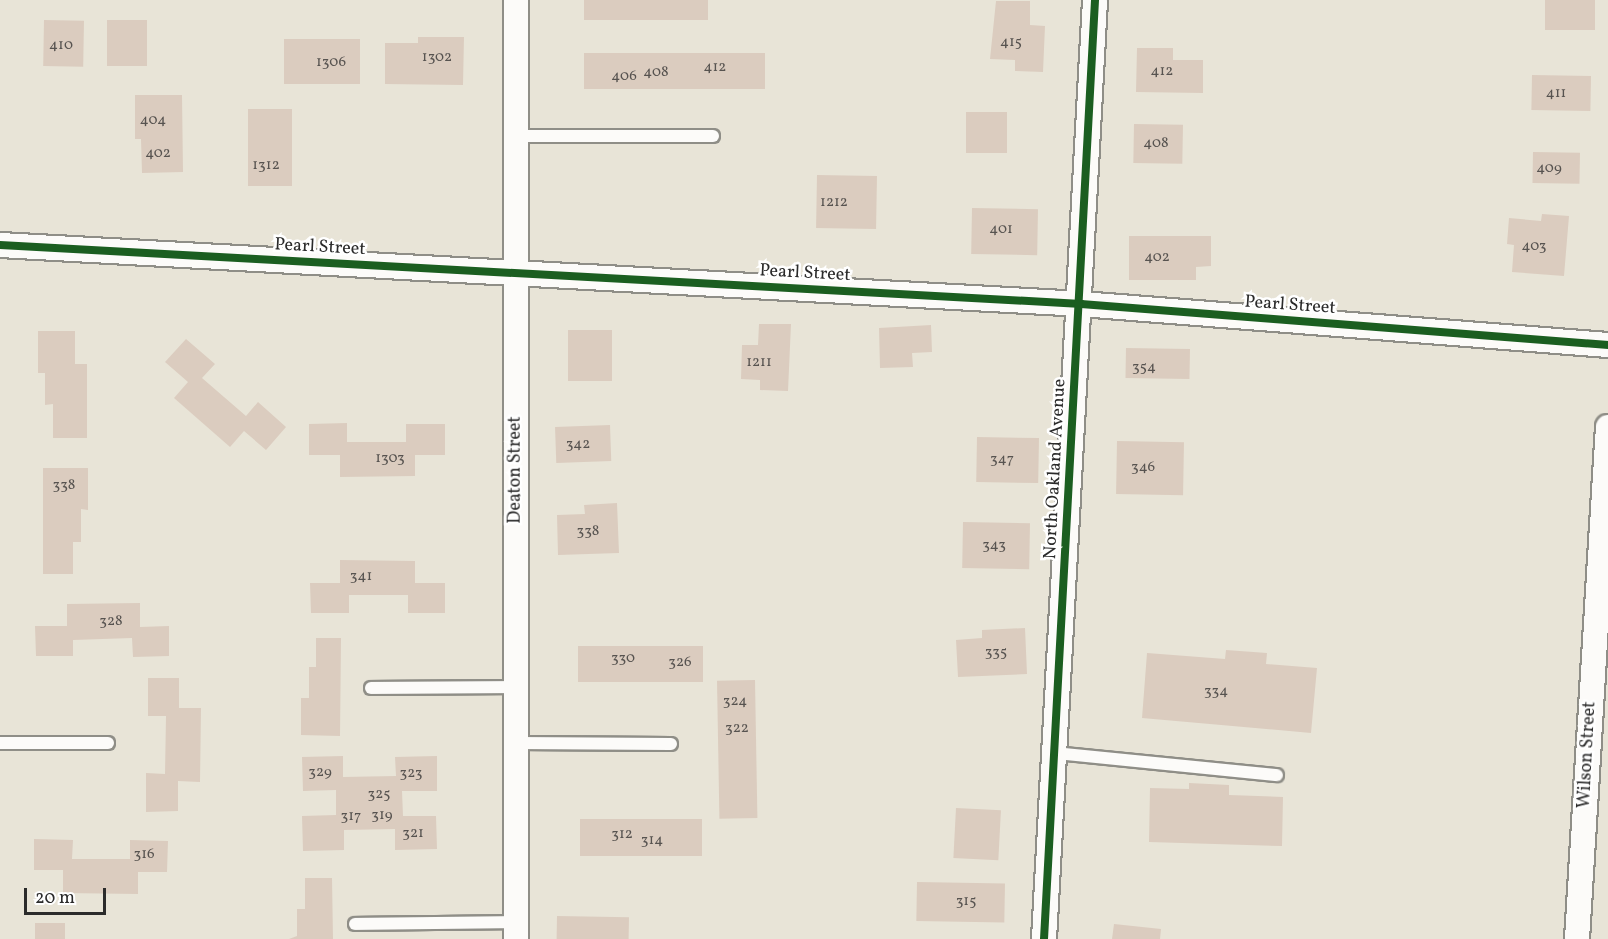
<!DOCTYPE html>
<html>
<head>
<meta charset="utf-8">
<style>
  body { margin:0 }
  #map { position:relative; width:1608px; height:939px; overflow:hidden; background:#e8e4d7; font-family:Vollkorn,serif }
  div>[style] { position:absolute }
  .building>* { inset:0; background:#dbccbf; transform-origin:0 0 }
  .roads { filter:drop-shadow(2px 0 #8f8e87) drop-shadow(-2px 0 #8f8e87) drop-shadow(0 2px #8f8e87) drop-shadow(0 -2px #8f8e87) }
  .service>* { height:12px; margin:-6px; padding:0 6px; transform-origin:6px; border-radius:6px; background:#fcfbf9 }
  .minor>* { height:24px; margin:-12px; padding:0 12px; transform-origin:12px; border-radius:12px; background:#fcfbf9 }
  .cycleway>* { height:8px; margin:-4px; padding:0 4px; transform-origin:4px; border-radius:4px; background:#1b5e20 }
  span { translate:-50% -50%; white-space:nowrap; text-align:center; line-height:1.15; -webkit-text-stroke:5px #fff; paint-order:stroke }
  .number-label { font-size:15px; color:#575350 }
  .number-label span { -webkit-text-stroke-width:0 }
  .street-label { font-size:18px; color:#2b2b2b }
  .scale { position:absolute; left:24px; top:888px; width:82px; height:27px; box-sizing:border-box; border:3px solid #2b2b2b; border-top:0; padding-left:8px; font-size:18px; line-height:21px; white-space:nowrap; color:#2b2b2b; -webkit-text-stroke:4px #fff; paint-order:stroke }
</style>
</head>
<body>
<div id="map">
  <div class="building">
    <div style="left:584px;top:0;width:124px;height:20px"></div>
    <div style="left:1545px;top:0;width:50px;height:30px"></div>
    <div style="clip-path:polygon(996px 1px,1030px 1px,1030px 25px,1045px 26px,1043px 72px,1015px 71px,1015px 60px,990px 59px)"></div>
    <div style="left:44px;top:20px;width:40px;height:46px;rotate:1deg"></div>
    <div style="left:107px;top:20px;width:40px;height:46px"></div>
    <div style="clip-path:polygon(418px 37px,464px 37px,463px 85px,385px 84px,385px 43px,418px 43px)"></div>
    <div style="left:284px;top:39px;width:76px;height:45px"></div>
    <div style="clip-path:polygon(1137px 48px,1173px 48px,1173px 60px,1203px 60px,1203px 93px,1136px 92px)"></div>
    <div style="left:584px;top:53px;width:181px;height:36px"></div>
    <div style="left:1532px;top:75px;width:59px;height:35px;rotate:1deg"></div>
    <div style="clip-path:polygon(135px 95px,182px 95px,183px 172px,142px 173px,141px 139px,135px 139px)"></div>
    <div style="left:248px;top:109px;width:44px;height:77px"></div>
    <div style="left:1007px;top:112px;width:41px;height:41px;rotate:90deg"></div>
    <div style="left:1134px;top:124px;width:49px;height:39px;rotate:1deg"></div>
    <div style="left:1533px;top:152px;width:47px;height:31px;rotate:1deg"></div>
    <div style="left:817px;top:175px;width:60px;height:53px;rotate:1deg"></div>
    <div style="left:972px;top:208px;width:66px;height:46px;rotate:1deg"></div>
    <div style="clip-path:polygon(1542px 214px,1569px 216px,1564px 276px,1512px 272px,1514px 245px,1507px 244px,1509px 218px,1541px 221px)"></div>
    <div style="clip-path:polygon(1129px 236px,1211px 236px,1211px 266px,1196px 267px,1196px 280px,1129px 280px)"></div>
    <div style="clip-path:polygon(759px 324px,791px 324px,788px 391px,760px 390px,760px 380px,741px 379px,742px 345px,758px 345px)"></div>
    <div style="clip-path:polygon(931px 325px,932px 352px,912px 353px,913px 367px,880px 368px,879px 328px)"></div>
    <div style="left:568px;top:330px;width:44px;height:51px"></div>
    <div style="clip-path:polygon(38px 331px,75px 331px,75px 364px,87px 364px,87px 438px,53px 438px,53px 404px,45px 405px,45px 373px,38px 373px)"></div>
    <div style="clip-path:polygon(186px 339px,215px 364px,202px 378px,246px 416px,258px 402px,286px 427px,266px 450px,244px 431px,230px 447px,174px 398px,188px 382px,165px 362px)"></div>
    <div style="left:1126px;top:348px;width:64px;height:30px;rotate:1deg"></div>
    <div style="clip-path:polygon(347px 423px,347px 442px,406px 442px,406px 424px,445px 424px,445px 455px,415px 455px,415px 476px,340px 477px,340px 455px,309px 455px,309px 424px)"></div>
    <div style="left:610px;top:425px;width:36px;height:55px;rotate:88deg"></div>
    <div style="left:977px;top:437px;width:62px;height:45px;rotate:1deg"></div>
    <div style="left:1117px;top:441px;width:67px;height:53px;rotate:1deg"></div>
    <div style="clip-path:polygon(43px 468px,88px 468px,88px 510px,81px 509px,81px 542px,73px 542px,73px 574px,43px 574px)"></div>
    <div style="clip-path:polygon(617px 503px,619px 553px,558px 555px,557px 515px,585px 514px,584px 505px)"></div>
    <div style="left:963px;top:522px;width:67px;height:46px;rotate:1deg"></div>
    <div style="clip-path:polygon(340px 560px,415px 561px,415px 583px,445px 583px,445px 613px,408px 613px,408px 595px,349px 595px,349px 613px,311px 613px,310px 583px,340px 583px)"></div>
    <div style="clip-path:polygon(140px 603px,140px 627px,169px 626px,169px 656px,133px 657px,132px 638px,73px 640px,73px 656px,36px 656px,35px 626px,67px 626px,67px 604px)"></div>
    <div style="clip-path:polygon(1025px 628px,1027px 674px,958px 677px,956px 640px,982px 638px,982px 630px)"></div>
    <div style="clip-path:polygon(316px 638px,341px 638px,340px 736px,301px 735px,301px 698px,309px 698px,309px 667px,316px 667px)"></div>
    <div style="left:578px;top:646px;width:125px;height:36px"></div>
    <div style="clip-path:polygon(1226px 650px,1267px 653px,1266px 664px,1317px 668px,1311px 733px,1142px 718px,1147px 653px,1225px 659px)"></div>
    <div style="clip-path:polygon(148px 678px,179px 678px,179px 708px,201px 708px,200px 782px,178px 781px,178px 811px,146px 812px,146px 773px,165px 774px,166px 716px,148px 716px)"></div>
    <div style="left:755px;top:680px;width:138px;height:38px;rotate:89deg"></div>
    <div style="clip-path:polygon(343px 756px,343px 777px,396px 776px,395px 757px,437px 756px,437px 791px,402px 791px,403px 816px,436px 816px,437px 849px,395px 850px,395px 829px,344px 830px,344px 850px,303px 851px,302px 816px,336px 815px,336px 790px,303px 791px,302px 757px)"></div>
    <div style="clip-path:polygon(1189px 783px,1229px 785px,1229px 795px,1283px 797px,1282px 846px,1149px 842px,1150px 788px,1189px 789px)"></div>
    <div style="left:956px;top:808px;width:45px;height:50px;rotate:3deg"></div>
    <div style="left:580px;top:819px;width:122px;height:37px"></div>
    <div style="clip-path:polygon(34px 839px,73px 840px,72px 859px,130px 859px,130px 840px,168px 841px,167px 872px,138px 872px,138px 894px,63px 893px,63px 870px,34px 870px)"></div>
    <div style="clip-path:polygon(305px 878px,332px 878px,333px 939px,289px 939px,297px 936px,297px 909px,305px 909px)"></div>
    <div style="left:917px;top:882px;width:88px;height:39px;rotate:1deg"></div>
    <div style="left:557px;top:916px;width:72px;height:23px;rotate:1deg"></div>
    <div style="left:35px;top:923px;width:30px;height:16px"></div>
    <div style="clip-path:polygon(1114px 924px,1161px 929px,1160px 939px,1112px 939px)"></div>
  </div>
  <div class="roads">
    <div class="service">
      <div style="left:516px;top:136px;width:197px"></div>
      <div style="left:371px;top:688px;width:145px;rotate:-0.4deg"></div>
      <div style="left:0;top:743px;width:108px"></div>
      <div style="left:516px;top:743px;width:155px;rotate:0.4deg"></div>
      <div style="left:1055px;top:753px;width:223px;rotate:5.7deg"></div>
      <div style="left:355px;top:924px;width:161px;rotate:-0.7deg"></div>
    </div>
    <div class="minor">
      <div style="left:0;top:245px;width:1083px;rotate:3.12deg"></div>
      <div style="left:1081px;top:304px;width:529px;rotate:4.45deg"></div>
      <div style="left:516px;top:939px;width:939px;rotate:-90deg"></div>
      <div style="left:1044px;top:939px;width:940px;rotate:-86.89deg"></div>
      <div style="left:1577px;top:939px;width:513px;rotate:-86.54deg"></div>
    </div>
  </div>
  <div class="cycleway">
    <div style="left:0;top:245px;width:1083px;rotate:3.12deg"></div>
    <div style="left:1081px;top:304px;width:529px;rotate:4.45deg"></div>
    <div style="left:1044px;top:939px;width:940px;rotate:-86.89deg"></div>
  </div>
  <div class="number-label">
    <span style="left:1011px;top:43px">415</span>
    <span style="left:61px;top:46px">410</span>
    <span style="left:437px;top:58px">1302</span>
    <span style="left:331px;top:63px">1306</span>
    <span style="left:715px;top:68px">412</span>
    <span style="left:1162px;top:72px">412</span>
    <span style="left:656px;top:73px">408</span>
    <span style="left:624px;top:77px">406</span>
    <span style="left:1556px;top:94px">411</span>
    <span style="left:153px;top:121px">404</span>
    <span style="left:1156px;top:144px">408</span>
    <span style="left:158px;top:154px">402</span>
    <span style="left:266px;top:166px">1312</span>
    <span style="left:1549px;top:169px">409</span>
    <span style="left:834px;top:203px">1212</span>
    <span style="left:1001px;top:230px">401</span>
    <span style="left:1534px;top:247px">403</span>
    <span style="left:1157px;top:258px">402</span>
    <span style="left:759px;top:363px">1211</span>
    <span style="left:1144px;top:368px">354</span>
    <span style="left:578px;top:445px">342</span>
    <span style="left:390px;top:459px">1303</span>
    <span style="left:1002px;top:460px">347</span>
    <span style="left:1143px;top:468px">346</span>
    <span style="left:64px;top:486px">338</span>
    <span style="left:588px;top:532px">338</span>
    <span style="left:994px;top:546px">343</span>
    <span style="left:361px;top:577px">341</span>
    <span style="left:111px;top:622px">328</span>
    <span style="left:996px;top:653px">335</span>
    <span style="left:623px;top:659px">330</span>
    <span style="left:680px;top:663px">326</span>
    <span style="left:1216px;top:692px">334</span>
    <span style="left:735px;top:702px">324</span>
    <span style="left:737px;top:729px">322</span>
    <span style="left:320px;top:773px">329</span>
    <span style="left:411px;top:774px">323</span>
    <span style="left:379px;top:795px">325</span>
    <span style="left:382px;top:816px">319</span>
    <span style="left:351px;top:817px">317</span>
    <span style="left:413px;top:834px">321</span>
    <span style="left:622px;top:835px">312</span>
    <span style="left:652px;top:841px">314</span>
    <span style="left:144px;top:855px">316</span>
    <span style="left:966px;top:902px">315</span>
  </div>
  <div class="street-label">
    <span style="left:320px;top:248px;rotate:3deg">Pearl Street</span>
    <span style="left:805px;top:274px;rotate:3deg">Pearl Street</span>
    <span style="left:1290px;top:306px;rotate:4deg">Pearl Street</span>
    <span style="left:1056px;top:469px;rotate:-87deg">North Oakland Avenue</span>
    <span style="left:516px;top:470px;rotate:-90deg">Deaton Street</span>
    <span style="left:1588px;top:755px;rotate:-87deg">Wilson Street</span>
  </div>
  <div class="scale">20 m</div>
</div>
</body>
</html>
